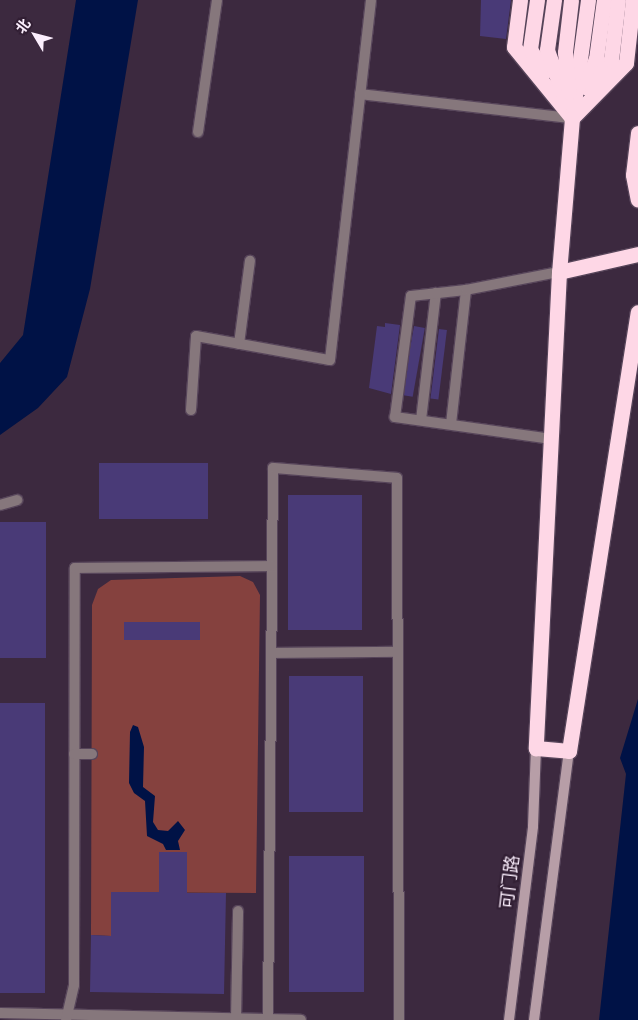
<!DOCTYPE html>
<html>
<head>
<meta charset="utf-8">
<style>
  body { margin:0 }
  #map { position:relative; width:638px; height:1020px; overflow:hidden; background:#3c293f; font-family:"Archivo Narrow","Noto Sans SC",sans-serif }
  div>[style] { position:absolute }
  .green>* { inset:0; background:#85413e }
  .water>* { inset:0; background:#001246 }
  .building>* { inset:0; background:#493a77; transform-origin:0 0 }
  .roads { filter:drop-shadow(1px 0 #57455a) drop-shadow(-1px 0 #57455a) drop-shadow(0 1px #57455a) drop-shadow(0 -1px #57455a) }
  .lane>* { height:10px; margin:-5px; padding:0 5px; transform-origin:5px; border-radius:5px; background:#86777c }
  .street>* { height:10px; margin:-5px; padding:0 5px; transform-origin:5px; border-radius:5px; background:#86777c }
  .secondary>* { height:10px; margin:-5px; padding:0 5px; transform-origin:5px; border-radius:5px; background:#b79ea7 }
  .highway>* { height:15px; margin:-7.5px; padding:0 7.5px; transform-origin:7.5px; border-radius:7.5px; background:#fed7e6 }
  span { translate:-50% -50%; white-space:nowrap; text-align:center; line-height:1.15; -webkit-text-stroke:4.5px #321f34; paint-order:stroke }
  .street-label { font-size:18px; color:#fbeefd }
  .north { position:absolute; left:10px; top:10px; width:50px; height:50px; -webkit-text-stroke:4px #321f34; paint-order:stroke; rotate:307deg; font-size:14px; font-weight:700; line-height:20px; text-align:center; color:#fbeefd }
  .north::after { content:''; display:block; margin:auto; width:18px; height:22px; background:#fbeefd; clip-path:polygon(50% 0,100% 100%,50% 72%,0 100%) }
</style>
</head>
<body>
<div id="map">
  <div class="green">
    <div style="clip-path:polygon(240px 576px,253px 582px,260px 595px,256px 893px,112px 892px,111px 936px,91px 935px,92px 605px,98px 589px,111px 580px)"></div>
  </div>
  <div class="water">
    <div style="clip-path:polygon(76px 0,138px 0,90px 289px,67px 377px,38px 408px,0 435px,0 363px,23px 335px)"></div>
    <div style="clip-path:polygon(638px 699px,638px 1020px,599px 1020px,626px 774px,620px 758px)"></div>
    <div style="clip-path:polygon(133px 725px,138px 727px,144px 747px,143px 787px,155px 796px,153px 822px,158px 830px,168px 831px,178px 821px,185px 830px,178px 841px,180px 850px,166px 850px,163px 844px,147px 836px,145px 801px,134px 793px,129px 783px,130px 732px)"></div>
  </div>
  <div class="building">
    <div style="clip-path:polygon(481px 0,511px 0,506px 39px,480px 36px)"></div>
    <div style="clip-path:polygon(385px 323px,400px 325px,391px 394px,369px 388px,377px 326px,385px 327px)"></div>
    <div style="left:414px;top:326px;width:11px;height:70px;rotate:10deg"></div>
    <div style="left:439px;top:329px;width:8px;height:70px;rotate:7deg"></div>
    <div style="left:208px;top:463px;width:56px;height:109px;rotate:90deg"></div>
    <div style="left:288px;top:495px;width:74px;height:135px"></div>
    <div style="left:0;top:522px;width:46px;height:136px"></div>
    <div style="left:200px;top:622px;width:18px;height:76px;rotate:90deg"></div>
    <div style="left:363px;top:676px;width:136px;height:74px;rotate:90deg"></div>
    <div style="left:0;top:703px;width:45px;height:290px"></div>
    <div style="clip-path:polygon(159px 852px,187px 852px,187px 893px,226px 893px,224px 994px,90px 992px,91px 935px,111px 936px,111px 892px,159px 892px)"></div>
    <div style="left:289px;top:856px;width:75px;height:136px"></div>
  </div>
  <div class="roads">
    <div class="lane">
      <div style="left:360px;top:94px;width:213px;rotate:6.5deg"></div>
      <div style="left:198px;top:132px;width:133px;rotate:-81.8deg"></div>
      <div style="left:239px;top:344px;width:84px;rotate:-82.5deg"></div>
      <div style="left:191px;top:410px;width:74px;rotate:-86.1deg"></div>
      <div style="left:196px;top:336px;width:136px;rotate:10.2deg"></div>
      <div style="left:330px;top:360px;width:362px;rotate:-83.5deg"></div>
      <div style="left:421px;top:420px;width:128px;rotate:-83.3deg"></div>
      <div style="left:451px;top:424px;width:135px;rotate:-83.6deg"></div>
      <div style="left:552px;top:439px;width:159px;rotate:-172deg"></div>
      <div style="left:395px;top:417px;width:122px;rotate:-82.5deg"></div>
      <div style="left:411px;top:296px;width:55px;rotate:-6.2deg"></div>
      <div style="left:466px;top:290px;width:95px;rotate:-11deg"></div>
      <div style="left:0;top:505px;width:18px;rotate:-16deg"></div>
      <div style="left:272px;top:653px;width:124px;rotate:-0.5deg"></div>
      <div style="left:0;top:1013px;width:301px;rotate:1.3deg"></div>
      <div style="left:236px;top:1019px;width:108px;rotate:-88.9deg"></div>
      <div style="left:268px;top:1019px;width:551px;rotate:-89.48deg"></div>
      <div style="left:273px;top:468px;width:124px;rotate:4.6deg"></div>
      <div style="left:397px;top:478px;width:542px;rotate:89.79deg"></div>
      <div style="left:66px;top:1020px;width:36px;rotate:-77deg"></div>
      <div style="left:74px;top:985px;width:417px;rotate:-89.9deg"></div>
      <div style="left:75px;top:568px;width:197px;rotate:-0.6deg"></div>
    </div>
    <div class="street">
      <div style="left:74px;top:754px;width:18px"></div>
    </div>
    <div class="secondary">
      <div style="left:509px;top:1020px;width:195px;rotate:-82.9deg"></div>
      <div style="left:533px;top:826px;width:78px;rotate:-87.8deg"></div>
      <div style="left:534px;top:1020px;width:271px;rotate:-82.6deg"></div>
    </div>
    <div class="highway">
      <div style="left:520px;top:0;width:47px;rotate:97.3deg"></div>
      <div style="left:514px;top:47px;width:92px;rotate:50.8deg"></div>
      <div style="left:537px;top:0;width:49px;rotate:98.1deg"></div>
      <div style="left:530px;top:49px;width:27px;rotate:59deg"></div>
      <div style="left:554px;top:0;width:50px;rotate:98deg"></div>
      <div style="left:547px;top:50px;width:61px;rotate:69.8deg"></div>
      <div style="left:588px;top:0;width:119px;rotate:97.7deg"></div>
      <div style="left:572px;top:118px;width:155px;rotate:94.8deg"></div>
      <div style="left:559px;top:272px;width:477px;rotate:92.8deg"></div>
      <div style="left:536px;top:748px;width:33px;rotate:5deg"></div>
      <div style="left:569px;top:751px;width:444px;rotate:-81.1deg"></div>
      <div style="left:585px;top:87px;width:30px;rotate:-69deg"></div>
      <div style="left:596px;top:59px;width:60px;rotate:-82.3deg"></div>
      <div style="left:592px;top:88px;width:34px;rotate:-56deg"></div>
      <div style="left:611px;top:60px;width:60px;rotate:-83.3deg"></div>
      <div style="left:569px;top:92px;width:40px;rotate:-95.7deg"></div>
      <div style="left:565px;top:52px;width:52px;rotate:-83.4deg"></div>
      <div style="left:572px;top:118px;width:77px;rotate:-45.5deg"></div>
      <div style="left:626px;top:63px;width:63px;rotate:-83.7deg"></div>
      <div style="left:638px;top:133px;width:42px;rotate:96.8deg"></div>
      <div style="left:633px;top:175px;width:25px;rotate:79deg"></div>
      <div style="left:559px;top:272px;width:81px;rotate:-12.8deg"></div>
    </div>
  </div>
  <div class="street-label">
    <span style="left:510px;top:882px;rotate:-83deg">可门路</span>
  </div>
  <div class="north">北</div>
</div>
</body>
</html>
